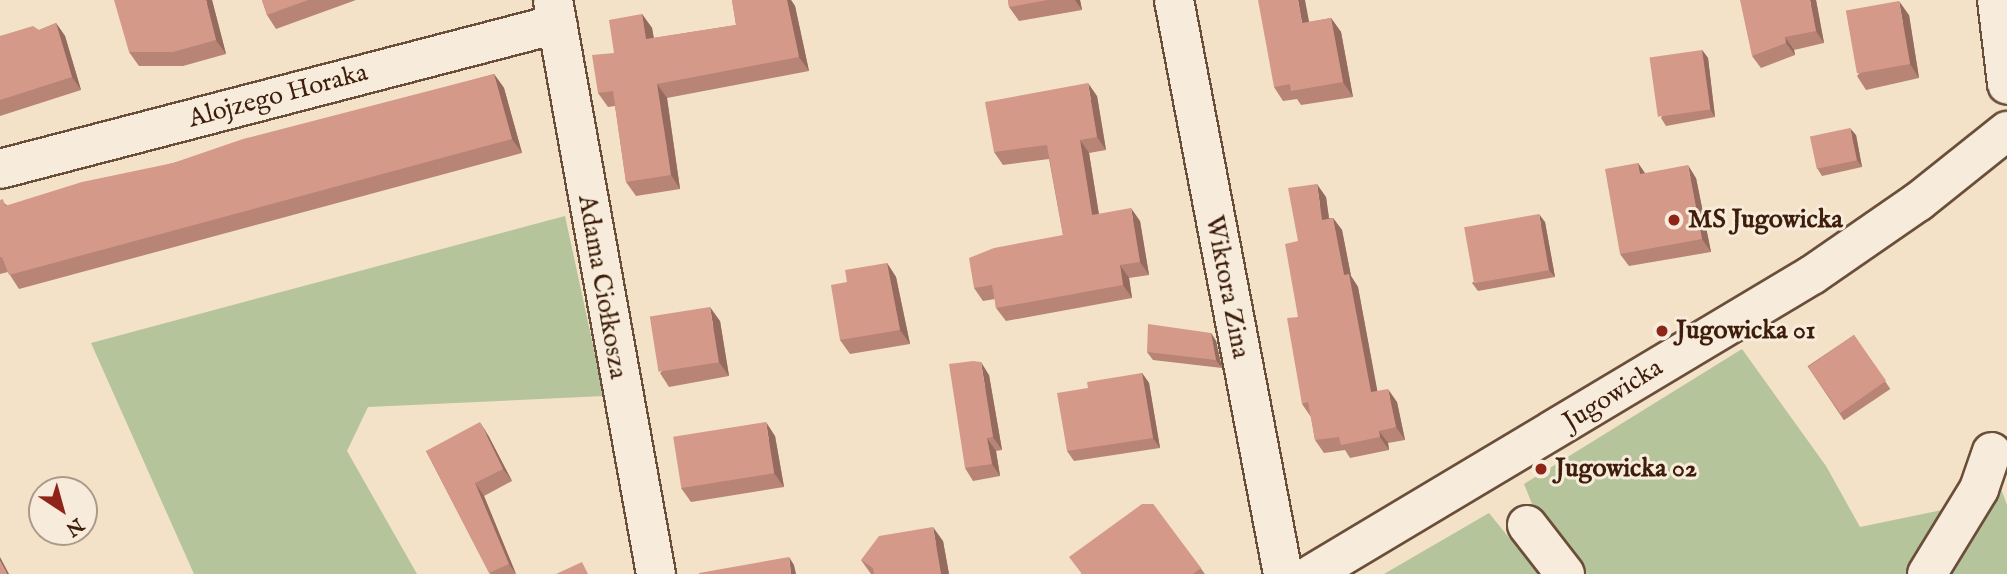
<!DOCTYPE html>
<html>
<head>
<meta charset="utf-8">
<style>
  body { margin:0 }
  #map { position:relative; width:2007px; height:574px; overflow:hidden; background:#f3e2c8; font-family:"IM FELL English",serif }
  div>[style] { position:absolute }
  .green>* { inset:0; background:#b5c49a }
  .roads { filter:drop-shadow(2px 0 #6b4e3a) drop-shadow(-2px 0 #6b4e3a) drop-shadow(0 2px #6b4e3a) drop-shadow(0 -2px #6b4e3a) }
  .minor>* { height:38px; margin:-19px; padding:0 19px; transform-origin:19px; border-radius:19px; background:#f7ecdb }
  .wall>* { inset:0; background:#b78476; transform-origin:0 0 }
  .shaded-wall>* { inset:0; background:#956b60 }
  .building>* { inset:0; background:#d59989; transform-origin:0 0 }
  .dots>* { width:19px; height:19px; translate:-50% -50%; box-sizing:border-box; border:4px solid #f7ecdb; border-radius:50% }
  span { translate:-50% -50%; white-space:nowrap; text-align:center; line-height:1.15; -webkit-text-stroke:6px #f7ecdb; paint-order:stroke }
  .street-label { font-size:26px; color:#3e1d0a }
  .poi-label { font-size:26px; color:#3e1d0a; font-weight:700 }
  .left { translate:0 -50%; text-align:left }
  .north { position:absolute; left:28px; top:476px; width:70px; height:70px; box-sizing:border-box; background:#f7ecdb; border:2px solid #ad9987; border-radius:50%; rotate:144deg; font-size:19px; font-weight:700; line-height:28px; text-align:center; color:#3e1d0a }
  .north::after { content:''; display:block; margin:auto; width:24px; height:32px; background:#8f2418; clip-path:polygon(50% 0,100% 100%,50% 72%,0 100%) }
</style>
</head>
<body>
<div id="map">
  <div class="green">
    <div style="clip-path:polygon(565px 216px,604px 396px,368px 407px,347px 451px,417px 574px,194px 574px,91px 343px)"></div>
    <div style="clip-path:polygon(1742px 349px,1826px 466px,1860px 527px,1947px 509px,1908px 574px,1384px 574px,1489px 513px,1510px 539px,1537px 516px,1524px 484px)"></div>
    <div style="clip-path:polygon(1997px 478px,2007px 505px,2007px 574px,1943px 574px)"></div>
  </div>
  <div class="roads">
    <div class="minor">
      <div style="left:553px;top:0;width:583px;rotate:79.83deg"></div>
      <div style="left:1174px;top:0;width:584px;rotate:79.25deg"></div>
      <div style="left:1997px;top:0;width:85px;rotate:83.2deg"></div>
      <div style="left:0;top:169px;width:576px;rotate:-14.59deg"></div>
      <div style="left:1527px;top:525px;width:62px;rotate:52.2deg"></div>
      <div style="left:1312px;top:574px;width:583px;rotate:-30.88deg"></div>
      <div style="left:1812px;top:275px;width:129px;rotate:-34.6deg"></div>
      <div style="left:1918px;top:202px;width:114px;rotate:-38.6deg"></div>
      <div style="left:1927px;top:574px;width:100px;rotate:-58.5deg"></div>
      <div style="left:1979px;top:489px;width:39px;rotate:-71deg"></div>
    </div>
  </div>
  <div class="wall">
    <div style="clip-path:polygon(212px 0,226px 54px,183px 66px,139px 66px,129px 52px)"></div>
    <div style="clip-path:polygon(262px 0,356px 0,276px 29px,267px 15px)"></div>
    <div style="clip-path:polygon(732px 0,791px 0,795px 6px,809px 71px,667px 98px,680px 189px,636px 196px,626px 182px,615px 106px,608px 107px,598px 93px,614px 53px,642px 14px,652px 28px,654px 38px,736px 25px)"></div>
    <div style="clip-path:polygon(1008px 0,1080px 0,1082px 10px,1019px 21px,1009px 7px)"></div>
    <div style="clip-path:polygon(1816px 0,1824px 43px,1794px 50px,1795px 55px,1761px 68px,1752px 56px)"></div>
    <div style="clip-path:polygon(1909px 15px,1919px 78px,1866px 90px,1857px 76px)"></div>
    <div style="clip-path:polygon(1331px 18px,1341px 32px,1353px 97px,1301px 105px,1297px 99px,1283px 101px,1274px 87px,1309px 22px)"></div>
    <div style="clip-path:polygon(56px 23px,65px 36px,81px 90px,0 116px,0 36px,39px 30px)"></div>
    <div style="clip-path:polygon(1702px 50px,1708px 58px,1715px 117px,1666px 126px,1661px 118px)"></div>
    <div style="clip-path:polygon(494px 74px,504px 88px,522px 153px,19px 289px,8px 272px,0 274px,0 200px,8px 206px,173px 163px)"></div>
    <div style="clip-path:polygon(1097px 96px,1106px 150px,1089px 153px,1099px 214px,1140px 221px,1149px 275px,1129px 278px,1132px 298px,1006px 321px,996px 308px,995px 299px,983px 301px,974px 288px,1063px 235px,1049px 159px,1003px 165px,994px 152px)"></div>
    <div style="clip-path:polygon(1856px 135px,1862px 167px,1822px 176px,1817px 168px)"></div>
    <div style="clip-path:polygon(1638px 163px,1645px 173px,1696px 178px,1711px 252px,1629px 266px,1620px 254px)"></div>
    <div style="clip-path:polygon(1326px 197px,1329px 218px,1333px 218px,1342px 230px,1351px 276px,1358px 287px,1377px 391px,1397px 402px,1405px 440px,1388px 443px,1389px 450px,1350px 458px,1345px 450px,1324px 453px,1315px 440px,1311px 417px,1302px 404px,1298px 317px,1298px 241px)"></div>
    <div style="clip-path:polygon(1545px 222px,1555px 277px,1478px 291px,1472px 283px)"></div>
    <div style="clip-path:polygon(887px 263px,896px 277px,910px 344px,850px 354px,840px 340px,847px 282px)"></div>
    <div style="clip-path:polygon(720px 321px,729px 376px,669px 387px,660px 373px)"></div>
    <div style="clip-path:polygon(1211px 333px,1216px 341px,1222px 368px,1153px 360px,1147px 352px)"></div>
    <div style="left:1854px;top:335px;width:65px;height:56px;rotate:56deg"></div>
    <div style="clip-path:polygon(1142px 373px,1149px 383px,1160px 448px,1074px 461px,1067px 451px,1088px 388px)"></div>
    <div style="clip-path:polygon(989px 375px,1002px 450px,996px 451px,1000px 476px,973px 481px,965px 468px)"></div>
    <div style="clip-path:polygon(488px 435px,512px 481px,484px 496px,516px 574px,490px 574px,426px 451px)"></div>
    <div style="clip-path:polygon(775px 436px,784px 487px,691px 502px,681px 488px)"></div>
    <div style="clip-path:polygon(1153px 504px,1205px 574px,1081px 574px)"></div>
    <div style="clip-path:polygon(943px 541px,949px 574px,871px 574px,861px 560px)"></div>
  </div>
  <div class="shaded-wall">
    <div style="clip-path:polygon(206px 0,212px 0,226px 54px,216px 40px)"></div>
    <div style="clip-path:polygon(787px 0,791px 0,795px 6px,809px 71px,799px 57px)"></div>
    <div style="clip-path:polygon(1075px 0,1080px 0,1082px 10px)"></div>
    <div style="clip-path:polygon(1298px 0,1305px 0,1312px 37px,1302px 23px)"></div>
    <div style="clip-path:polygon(1810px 0,1816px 0,1824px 43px,1816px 31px)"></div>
    <div style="clip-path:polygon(1899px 1px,1909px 15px,1919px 78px,1910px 64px)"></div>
    <div style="clip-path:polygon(642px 14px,652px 28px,656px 53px,646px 39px)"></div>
    <div style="clip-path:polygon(1331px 18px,1341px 32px,1353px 97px,1343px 82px)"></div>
    <div style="clip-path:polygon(56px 23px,65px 36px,81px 90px,72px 77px)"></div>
    <div style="clip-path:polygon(1785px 37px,1794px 50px,1795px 55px,1786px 43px)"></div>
    <div style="clip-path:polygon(1702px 50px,1708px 58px,1715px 117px,1710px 109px)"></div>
    <div style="clip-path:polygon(494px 74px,504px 88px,522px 153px,512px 139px)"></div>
    <div style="clip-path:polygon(1088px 83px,1097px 96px,1106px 150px,1097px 137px)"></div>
    <div style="clip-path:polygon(657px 84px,667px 98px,680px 189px,671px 175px)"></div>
    <div style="clip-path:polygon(1850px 128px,1856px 135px,1862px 167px,1857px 160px)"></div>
    <div style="clip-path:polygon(1080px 140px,1089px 153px,1101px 228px,1092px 215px)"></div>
    <div style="clip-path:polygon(1638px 163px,1646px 175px,1640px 174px)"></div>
    <div style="clip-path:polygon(1688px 165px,1696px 178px,1711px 252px,1702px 239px)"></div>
    <div style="clip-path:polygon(1317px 184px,1326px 197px,1331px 233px,1322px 220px)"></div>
    <div style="clip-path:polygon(1131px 208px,1140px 221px,1149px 275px,1140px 262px)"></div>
    <div style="clip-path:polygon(1539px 214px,1545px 222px,1555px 277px,1549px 270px)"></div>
    <div style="clip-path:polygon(1333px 218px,1342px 230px,1351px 276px,1358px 287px,1380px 405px,1371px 392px,1344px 275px)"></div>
    <div style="clip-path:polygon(887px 263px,896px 277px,910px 344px,900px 330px)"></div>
    <div style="clip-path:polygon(1120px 265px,1129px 278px,1132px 298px,1123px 285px)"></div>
    <div style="clip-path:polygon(710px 307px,720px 321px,729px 376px,719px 362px)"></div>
    <div style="clip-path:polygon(1211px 333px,1216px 341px,1222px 368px,1216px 360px)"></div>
    <div style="clip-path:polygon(981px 362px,989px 375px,1002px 450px,993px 437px)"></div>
    <div style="clip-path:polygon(1142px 373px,1149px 383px,1160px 448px,1153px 438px)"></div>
    <div style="clip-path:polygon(1388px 389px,1397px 402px,1405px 440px,1396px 427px)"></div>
    <div style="clip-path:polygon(480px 422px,488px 435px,512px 481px,503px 469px)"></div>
    <div style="clip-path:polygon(766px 422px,775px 436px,784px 487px,774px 473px)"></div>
    <div style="clip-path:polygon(1379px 431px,1388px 443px,1389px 450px,1380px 437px)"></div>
    <div style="clip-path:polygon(987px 438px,996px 451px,1000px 476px,992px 464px)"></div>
    <div style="clip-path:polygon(475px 483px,484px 496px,516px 574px,509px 564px)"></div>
    <div style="clip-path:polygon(933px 527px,943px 541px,949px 574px,941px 574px)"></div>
    <div style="clip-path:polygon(0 557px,9px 574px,7px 574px,0 561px)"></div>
    <div style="clip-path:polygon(789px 557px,794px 565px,796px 574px,791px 574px)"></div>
  </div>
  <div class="building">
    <div style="clip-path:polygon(114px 0,206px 0,216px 40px,173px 52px,129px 52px)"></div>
    <div style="clip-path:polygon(262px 0,308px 0,267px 15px)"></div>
    <div style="clip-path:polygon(732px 0,787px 0,799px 57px,657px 84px,671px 175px,626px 182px,613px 91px,598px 93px,592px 55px,614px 53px,609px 20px,642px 14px,646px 39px,736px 25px)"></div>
    <div style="clip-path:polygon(1008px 0,1048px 0,1009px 7px)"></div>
    <div style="clip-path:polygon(1258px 0,1298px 0,1302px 23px,1331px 18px,1343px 82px,1291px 91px,1290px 84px,1274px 87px)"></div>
    <div style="clip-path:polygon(1740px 0,1810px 0,1816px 31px,1785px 37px,1786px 43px,1752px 56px)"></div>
    <div style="left:1899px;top:1px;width:64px;height:54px;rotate:80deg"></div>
    <div style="clip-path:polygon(56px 23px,72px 77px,0 100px,0 36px,33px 26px,39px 30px)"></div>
    <div style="left:1702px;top:50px;width:60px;height:53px;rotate:82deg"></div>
    <div style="clip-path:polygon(494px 74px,512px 139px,9px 275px,2px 257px,0 257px,0 200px,3px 199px,5px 206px,82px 182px,173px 163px,243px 139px)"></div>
    <div style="clip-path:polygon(1088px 83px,1097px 137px,1080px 140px,1092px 215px,1131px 208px,1140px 262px,1120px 265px,1123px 285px,996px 308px,992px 285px,974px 288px,969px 258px,994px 248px,1063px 235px,1047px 145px,994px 152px,985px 102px)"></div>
    <div style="left:1850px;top:128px;width:33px;height:41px;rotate:78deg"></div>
    <div style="clip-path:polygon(1638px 163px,1640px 174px,1688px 165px,1702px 239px,1620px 254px,1605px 169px)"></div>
    <div style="clip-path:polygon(1317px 184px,1322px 220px,1333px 218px,1344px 275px,1349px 274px,1371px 392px,1388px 389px,1396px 427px,1379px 431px,1380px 437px,1341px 445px,1339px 437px,1315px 440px,1308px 402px,1302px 404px,1287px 318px,1298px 317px,1285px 244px,1298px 241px,1288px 188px)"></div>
    <div style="left:1539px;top:214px;width:57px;height:76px;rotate:80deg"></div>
    <div style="clip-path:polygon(887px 263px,900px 330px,840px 340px,831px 285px,847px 282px,845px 270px)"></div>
    <div style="left:710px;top:307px;width:56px;height:61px;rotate:81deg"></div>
    <div style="clip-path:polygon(1148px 324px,1211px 333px,1216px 360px,1147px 352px)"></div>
    <div style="left:1854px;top:335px;width:56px;height:56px;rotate:55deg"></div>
    <div style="clip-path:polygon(973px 361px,981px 362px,993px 437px,987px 438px,992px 464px,965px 468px,949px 364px)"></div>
    <div style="clip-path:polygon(1142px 373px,1153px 438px,1067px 451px,1057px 393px,1088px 388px,1087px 382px)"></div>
    <div style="clip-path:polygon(480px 422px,503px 469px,475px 483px,509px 564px,489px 573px,426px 451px)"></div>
    <div style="left:766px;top:422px;width:52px;height:94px;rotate:81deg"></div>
    <div style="clip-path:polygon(1142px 504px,1153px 504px,1201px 568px,1193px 574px,1082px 574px,1069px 557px)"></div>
    <div style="clip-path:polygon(933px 527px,941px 574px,874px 574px,873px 568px,861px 560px,879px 536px)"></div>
    <div style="clip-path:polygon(789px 557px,791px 574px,699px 574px,699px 573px)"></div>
    <div style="clip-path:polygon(0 561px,7px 574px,0 574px)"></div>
    <div style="clip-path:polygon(582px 562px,588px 574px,556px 574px)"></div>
  </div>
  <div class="dots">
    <div style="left:1674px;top:220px;background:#8f2418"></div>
    <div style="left:1662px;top:331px;background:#8f2418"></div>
    <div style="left:1541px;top:469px;background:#8f2418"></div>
  </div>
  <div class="street-label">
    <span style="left:278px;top:96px;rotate:-15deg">Alojzego Horaka</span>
    <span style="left:602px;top:287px;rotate:80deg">Adama Ciołkosza</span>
    <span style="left:1227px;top:287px;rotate:79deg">Wiktora Zina</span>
    <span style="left:1613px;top:395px;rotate:-32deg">Jugowicka</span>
  </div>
  <div class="poi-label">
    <span class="left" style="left:1688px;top:220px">MS Jugowicka</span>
    <span class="left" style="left:1676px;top:331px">Jugowicka 01</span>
    <span class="left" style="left:1555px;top:469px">Jugowicka 02</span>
  </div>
  <div class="north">N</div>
</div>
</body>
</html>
